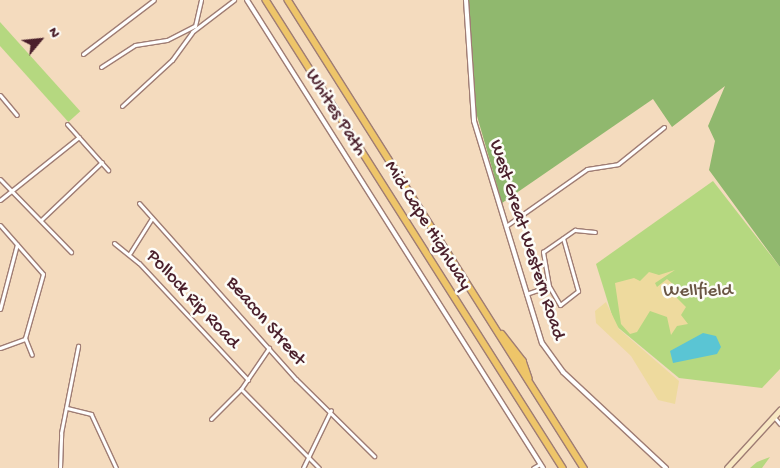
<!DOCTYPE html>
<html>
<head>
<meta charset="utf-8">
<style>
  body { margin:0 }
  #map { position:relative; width:780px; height:468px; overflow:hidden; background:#f4dbbe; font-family:"Gochi Hand",sans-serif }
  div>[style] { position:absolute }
  .green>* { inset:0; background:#b5d880; transform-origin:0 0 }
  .forest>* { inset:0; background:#90b86e }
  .sand>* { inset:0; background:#eeda9e }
  .water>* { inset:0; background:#5ac5d4 }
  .roads { filter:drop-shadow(1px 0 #9f7d74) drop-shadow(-1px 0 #9f7d74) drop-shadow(0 1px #9f7d74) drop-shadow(0 -1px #9f7d74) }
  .minor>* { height:3px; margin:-1.5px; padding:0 1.5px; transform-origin:1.5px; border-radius:1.5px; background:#fff }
  .tertiary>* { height:4px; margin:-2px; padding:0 2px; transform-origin:2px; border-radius:2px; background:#fff }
  .secondary>* { height:4.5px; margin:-2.25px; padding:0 2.25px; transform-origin:2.25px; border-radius:2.25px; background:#f8e8c3 }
  .motorway>* { height:5.5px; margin:-2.75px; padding:0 2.75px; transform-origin:2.75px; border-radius:2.75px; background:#eec569 }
  span { translate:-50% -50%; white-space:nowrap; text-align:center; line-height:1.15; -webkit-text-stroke:5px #fdfcf7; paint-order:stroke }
  .street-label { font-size:19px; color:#4a1f2b }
  .park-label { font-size:19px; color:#6a5644 }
  .north { position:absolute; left:15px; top:15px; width:50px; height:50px; -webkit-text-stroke:4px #fdfcf7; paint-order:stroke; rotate:62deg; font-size:14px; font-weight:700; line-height:20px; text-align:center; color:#4a1f2b }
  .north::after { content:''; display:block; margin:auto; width:18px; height:22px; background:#4a1f2b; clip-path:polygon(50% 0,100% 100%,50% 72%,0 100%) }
</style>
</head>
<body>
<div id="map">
  <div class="green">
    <div style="left:0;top:22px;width:120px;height:16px;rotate:48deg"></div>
    <div style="clip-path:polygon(713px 181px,780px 267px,780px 369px,762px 388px,679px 378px,615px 325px,596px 264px)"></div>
    <div style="clip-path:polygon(770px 457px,762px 468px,750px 468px,757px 462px)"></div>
  </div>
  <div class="forest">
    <div style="clip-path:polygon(468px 0,780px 0,780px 267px,709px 170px,715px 141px,708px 126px,725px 86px,672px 127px,653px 99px,502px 203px,475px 109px)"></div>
  </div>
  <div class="sand">
    <div style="clip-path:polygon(675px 270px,655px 283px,657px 287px,667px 279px,673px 284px,674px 295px,686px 307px,681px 315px,688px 324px,677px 326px,671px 335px,667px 317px,650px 311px,637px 332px,630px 334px,621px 324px,615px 283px,634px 278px,640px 281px,649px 272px,659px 275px)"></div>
    <div style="clip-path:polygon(606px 302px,619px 329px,679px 381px,675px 404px,658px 400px,631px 356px,596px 323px,595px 311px)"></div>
  </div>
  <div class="water">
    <div style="clip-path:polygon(703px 333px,716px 336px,721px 347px,717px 354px,673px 363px,670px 351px)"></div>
  </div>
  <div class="roads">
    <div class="minor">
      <div style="left:83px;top:54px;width:89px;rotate:-37.3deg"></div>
      <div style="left:101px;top:67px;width:40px;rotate:-32.9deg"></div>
      <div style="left:135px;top:45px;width:32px;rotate:-9deg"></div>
      <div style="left:167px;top:40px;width:31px;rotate:-27deg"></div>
      <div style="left:195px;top:26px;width:27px;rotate:-77deg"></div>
      <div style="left:0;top:95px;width:26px;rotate:50deg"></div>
      <div style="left:122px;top:106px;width:68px;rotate:-42.6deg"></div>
      <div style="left:172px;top:60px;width:34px;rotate:-54deg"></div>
      <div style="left:192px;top:32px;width:53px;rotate:-37.3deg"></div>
      <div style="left:67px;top:124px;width:62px;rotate:48.3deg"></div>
      <div style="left:0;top:179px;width:102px;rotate:45.8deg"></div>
      <div style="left:0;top:200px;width:101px;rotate:-38.6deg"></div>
      <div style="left:139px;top:203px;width:236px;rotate:48.3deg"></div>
      <div style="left:296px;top:379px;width:110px;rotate:44.6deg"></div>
      <div style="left:41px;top:220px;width:84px;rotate:-43.6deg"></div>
      <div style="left:0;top:225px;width:65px;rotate:48.7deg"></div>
      <div style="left:43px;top:274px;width:66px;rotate:105.7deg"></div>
      <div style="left:25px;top:338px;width:18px;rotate:68deg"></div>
      <div style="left:506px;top:226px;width:99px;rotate:-35.1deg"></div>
      <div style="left:587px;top:169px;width:31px;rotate:-9deg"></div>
      <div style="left:618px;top:164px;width:59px;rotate:-38.8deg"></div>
      <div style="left:114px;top:243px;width:32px;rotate:39deg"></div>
      <div style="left:139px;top:263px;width:160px;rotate:47deg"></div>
      <div style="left:130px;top:253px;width:41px;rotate:-57.8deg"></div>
      <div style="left:549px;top:286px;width:22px;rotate:60deg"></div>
      <div style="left:560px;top:305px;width:23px;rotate:-38deg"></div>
      <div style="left:578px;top:291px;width:55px;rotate:-105.8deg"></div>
      <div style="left:526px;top:294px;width:24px;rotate:-19deg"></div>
      <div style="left:549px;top:286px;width:35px;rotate:-100deg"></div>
      <div style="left:543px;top:252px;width:39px;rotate:-35deg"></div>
      <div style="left:575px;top:230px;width:20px;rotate:6deg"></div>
      <div style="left:0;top:309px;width:67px;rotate:-75.3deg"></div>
      <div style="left:0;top:348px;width:27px;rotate:-20deg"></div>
      <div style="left:241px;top:389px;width:111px;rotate:45.4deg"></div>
      <div style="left:67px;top:408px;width:25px;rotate:14deg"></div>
      <div style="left:91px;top:414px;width:60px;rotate:65.2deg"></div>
      <div style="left:774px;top:417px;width:9px;rotate:49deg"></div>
      <div style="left:211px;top:419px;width:42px;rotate:-45deg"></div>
      <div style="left:241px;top:389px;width:50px;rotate:-55.7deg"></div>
      <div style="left:60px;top:468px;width:35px;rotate:-88deg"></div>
      <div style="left:61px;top:433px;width:89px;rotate:-78.9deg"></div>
      <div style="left:303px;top:468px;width:64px;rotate:-64.2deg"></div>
      <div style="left:533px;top:468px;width:8px;rotate:-30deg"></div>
    </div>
    <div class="tertiary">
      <div style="left:247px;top:0;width:554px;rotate:57.69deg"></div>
      <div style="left:466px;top:0;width:121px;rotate:86.2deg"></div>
      <div style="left:474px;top:121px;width:232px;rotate:73deg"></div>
      <div style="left:542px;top:343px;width:36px;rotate:54deg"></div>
      <div style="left:563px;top:372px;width:141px;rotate:43deg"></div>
    </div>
    <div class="secondary">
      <div style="left:727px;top:468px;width:79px;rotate:-47.6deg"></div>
    </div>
    <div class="motorway">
      <div style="left:266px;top:0;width:554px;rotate:57.6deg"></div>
      <div style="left:288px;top:0;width:554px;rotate:57.69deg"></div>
      <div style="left:502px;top:334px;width:34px;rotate:52deg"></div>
      <div style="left:523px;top:361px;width:18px;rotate:71deg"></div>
    </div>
  </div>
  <div class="street-label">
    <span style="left:335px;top:113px;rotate:58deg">Whites Path</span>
    <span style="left:427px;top:226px;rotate:58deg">Mid Cape Highway</span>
    <span style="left:526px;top:240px;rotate:72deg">West Great Western Road</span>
    <span style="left:192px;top:300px;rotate:47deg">Pollock Rip Road</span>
    <span style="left:265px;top:322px;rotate:49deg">Beacon Street</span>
  </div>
  <div class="park-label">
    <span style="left:698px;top:292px">Wellfield</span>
  </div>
  <div class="north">N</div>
</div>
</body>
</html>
